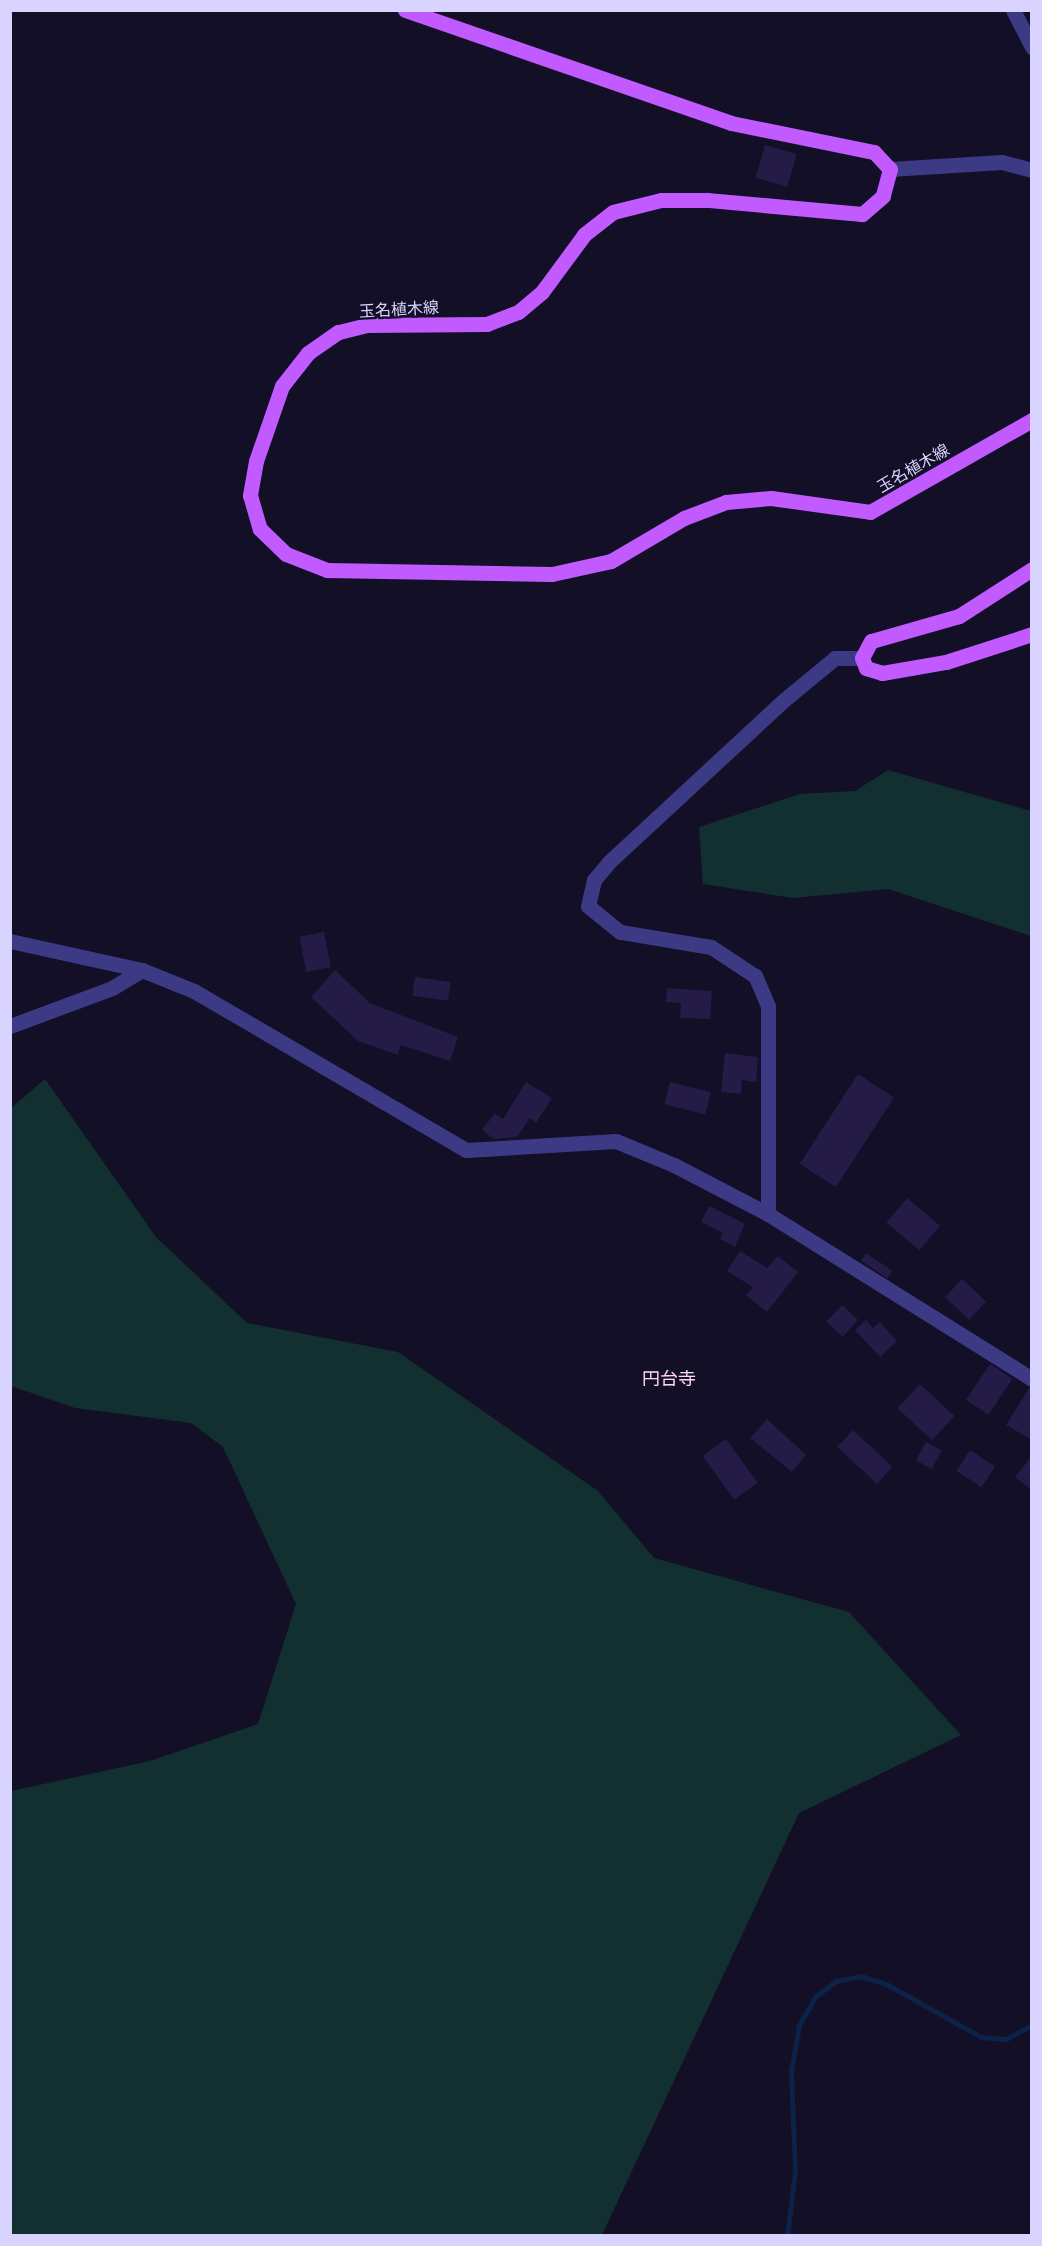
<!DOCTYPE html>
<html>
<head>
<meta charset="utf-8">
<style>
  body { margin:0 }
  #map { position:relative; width:1042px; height:2246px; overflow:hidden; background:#130f26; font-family:"PT Sans","Noto Sans JP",sans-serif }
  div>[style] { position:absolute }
  .green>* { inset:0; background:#12302f }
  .stream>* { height:5px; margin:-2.5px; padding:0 2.5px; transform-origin:2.5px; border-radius:2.5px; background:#0c2248 }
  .building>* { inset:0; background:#241b47; transform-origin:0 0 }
  .minor>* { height:15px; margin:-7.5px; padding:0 7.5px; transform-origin:7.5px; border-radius:7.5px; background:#3d3a85 }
  .major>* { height:15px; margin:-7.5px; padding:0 7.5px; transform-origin:7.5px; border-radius:7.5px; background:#c25bff }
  span { translate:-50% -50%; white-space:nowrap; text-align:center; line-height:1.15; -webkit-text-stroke:4.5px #130f26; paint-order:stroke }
  .street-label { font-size:16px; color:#d9d4ff }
  .neighbourhood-label { font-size:18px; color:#ffd6f0 }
  .frame { position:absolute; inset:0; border:12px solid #d9d4ff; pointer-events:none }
</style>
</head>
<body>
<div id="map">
  <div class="green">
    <div style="clip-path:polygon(888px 770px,1031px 811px,1031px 936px,888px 889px,793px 898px,703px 884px,699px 827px,800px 794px,855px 791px)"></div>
    <div style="clip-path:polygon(45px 1079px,156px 1237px,247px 1323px,398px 1352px,598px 1491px,654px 1558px,849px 1612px,961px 1735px,799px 1813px,602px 2235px,11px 2235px,11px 1791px,150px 1761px,258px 1724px,296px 1604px,223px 1447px,191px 1423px,75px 1408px,11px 1386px,11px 1108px)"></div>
  </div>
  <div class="stream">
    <div style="left:787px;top:2236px;width:64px;rotate:-82.9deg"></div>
    <div style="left:795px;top:2172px;width:100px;rotate:-92.3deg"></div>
    <div style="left:791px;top:2072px;width:48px;rotate:-80.3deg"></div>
    <div style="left:799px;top:2025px;width:34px;rotate:-60deg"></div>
    <div style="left:816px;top:1996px;width:25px;rotate:-37deg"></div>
    <div style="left:836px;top:1981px;width:25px;rotate:-11deg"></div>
    <div style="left:861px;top:1976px;width:28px;rotate:18deg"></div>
    <div style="left:888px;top:1985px;width:107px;rotate:29.2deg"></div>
    <div style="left:981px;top:2037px;width:25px;rotate:5deg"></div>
    <div style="left:1006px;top:2039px;width:30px;rotate:-28deg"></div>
  </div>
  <div class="building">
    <div style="left:765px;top:145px;width:33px;height:34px;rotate:16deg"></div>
    <div style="left:324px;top:932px;width:36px;height:25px;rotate:79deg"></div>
    <div style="clip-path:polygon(335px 970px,370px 1003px,458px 1037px,450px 1061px,401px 1045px,398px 1055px,358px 1041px,311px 997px)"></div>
    <div style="left:415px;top:977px;width:36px;height:19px;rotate:8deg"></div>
    <div style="clip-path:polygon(667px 988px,712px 991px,710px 1019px,680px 1018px,681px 1003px,666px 1002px)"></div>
    <div style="clip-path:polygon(725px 1053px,758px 1057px,756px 1082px,742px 1080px,741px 1094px,721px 1092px)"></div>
    <div style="left:858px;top:1074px;width:43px;height:107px;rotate:33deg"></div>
    <div style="clip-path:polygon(526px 1082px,552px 1098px,536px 1123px,530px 1118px,517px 1137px,494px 1139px,482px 1130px,495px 1113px,503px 1119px)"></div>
    <div style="left:670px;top:1082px;width:42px;height:23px;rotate:14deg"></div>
    <div style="left:907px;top:1198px;width:43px;height:32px;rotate:40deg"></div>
    <div style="clip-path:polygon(709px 1206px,745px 1224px,735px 1247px,720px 1239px,723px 1233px,701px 1222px)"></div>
    <div style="clip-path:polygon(740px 1251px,767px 1268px,778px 1256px,798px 1272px,767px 1312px,746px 1295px,753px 1287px,727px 1271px)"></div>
    <div style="left:866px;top:1253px;width:32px;height:9px;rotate:34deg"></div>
    <div style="left:962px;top:1279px;width:33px;height:25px;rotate:43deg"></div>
    <div style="left:842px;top:1305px;width:22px;height:23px;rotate:43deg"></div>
    <div style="clip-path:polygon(866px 1320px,873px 1328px,880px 1322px,897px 1341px,880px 1357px,855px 1330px)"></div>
    <div style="left:990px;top:1364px;width:27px;height:43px;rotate:34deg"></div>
    <div style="left:920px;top:1384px;width:47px;height:33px;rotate:43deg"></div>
    <div style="clip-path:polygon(1029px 1388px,1032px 1389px,1032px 1440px,1006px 1425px)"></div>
    <div style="clip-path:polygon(767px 1419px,806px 1455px,792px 1472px,750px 1438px)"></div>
    <div style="left:853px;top:1430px;width:54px;height:23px;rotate:43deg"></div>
    <div style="left:726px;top:1439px;width:54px;height:29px;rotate:54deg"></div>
    <div style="left:926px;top:1442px;width:18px;height:21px;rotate:29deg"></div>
    <div style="left:970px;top:1450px;width:30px;height:25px;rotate:33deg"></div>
    <div style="clip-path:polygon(1032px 1456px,1032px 1490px,1015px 1477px)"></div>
  </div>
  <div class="minor">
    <div style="left:1013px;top:10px;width:42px;rotate:62.8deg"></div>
    <div style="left:890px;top:169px;width:112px;rotate:-3.6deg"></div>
    <div style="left:1002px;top:162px;width:31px;rotate:15deg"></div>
    <div style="left:10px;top:941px;width:135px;rotate:12.4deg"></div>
    <div style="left:142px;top:970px;width:56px;rotate:22deg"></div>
    <div style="left:194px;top:991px;width:315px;rotate:30.3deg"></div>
    <div style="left:466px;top:1150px;width:150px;rotate:-3.4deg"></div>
    <div style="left:616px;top:1141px;width:63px;rotate:22.5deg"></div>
    <div style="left:674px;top:1165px;width:106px;rotate:27.5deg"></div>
    <div style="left:768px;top:1214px;width:311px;rotate:32deg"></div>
    <div style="left:10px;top:1026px;width:109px;rotate:-20.4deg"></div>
    <div style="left:112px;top:988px;width:35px;rotate:-31deg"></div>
    <div style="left:768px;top:1214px;width:208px;rotate:-90deg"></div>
    <div style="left:768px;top:1006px;width:33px;rotate:-113deg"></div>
    <div style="left:755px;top:976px;width:53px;rotate:-146.6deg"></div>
    <div style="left:711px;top:947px;width:92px;rotate:-170.6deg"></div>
    <div style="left:620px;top:932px;width:41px;rotate:-140.9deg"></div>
    <div style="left:588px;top:906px;width:27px;rotate:-77deg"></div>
    <div style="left:594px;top:880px;width:23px;rotate:-50deg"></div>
    <div style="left:609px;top:862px;width:238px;rotate:-42.8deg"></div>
    <div style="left:784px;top:700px;width:66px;rotate:-39.5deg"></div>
    <div style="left:835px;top:658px;width:27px"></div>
  </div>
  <div class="major">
    <div style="left:405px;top:10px;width:345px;rotate:19.1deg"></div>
    <div style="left:731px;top:123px;width:146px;rotate:11.5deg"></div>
    <div style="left:874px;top:152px;width:23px;rotate:47deg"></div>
    <div style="left:890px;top:169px;width:28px;rotate:105deg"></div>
    <div style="left:883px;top:196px;width:28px;rotate:139deg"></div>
    <div style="left:862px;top:214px;width:156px;rotate:-174.8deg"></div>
    <div style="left:707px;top:200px;width:46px;rotate:180deg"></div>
    <div style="left:661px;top:200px;width:49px;rotate:166deg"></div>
    <div style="left:613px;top:212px;width:37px;rotate:142deg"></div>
    <div style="left:584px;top:235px;width:71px;rotate:126.4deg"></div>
    <div style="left:542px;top:292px;width:31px;rotate:140deg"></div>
    <div style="left:518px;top:312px;width:33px;rotate:159deg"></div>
    <div style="left:487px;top:324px;width:120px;rotate:179.5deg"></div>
    <div style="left:367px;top:325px;width:30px;rotate:166deg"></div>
    <div style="left:338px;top:332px;width:37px;rotate:145deg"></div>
    <div style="left:308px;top:353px;width:42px;rotate:128.2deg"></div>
    <div style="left:282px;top:386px;width:79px;rotate:109.1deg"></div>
    <div style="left:256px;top:461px;width:35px;rotate:100deg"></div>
    <div style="left:250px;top:495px;width:35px;rotate:74deg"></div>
    <div style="left:260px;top:529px;width:36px;rotate:44deg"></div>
    <div style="left:286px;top:554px;width:44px;rotate:21.3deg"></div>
    <div style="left:327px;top:570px;width:225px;rotate:1deg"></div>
    <div style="left:552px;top:574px;width:60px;rotate:-12.4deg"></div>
    <div style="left:611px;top:561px;width:85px;rotate:-30.5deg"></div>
    <div style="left:684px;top:518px;width:45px;rotate:-20.9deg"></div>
    <div style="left:726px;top:502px;width:45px;rotate:-5.1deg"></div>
    <div style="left:771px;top:498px;width:100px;rotate:8deg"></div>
    <div style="left:870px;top:512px;width:186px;rotate:-29.6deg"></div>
    <div style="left:1032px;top:569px;width:87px;rotate:147.2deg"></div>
    <div style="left:959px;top:616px;width:91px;rotate:164.1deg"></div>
    <div style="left:871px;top:641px;width:19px;rotate:118deg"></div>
    <div style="left:862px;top:658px;width:11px;rotate:68deg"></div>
    <div style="left:866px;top:668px;width:17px;rotate:17deg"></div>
    <div style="left:882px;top:673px;width:65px;rotate:-9.8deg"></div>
    <div style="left:946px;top:662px;width:90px;rotate:-18deg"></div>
  </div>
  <div class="street-label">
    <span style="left:399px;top:309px;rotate:-3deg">玉名植木線</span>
    <span style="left:913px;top:468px;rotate:-30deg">玉名植木線</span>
  </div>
  <div class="neighbourhood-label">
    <span style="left:669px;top:1379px">円台寺</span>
  </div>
  <div class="frame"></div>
</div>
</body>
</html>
